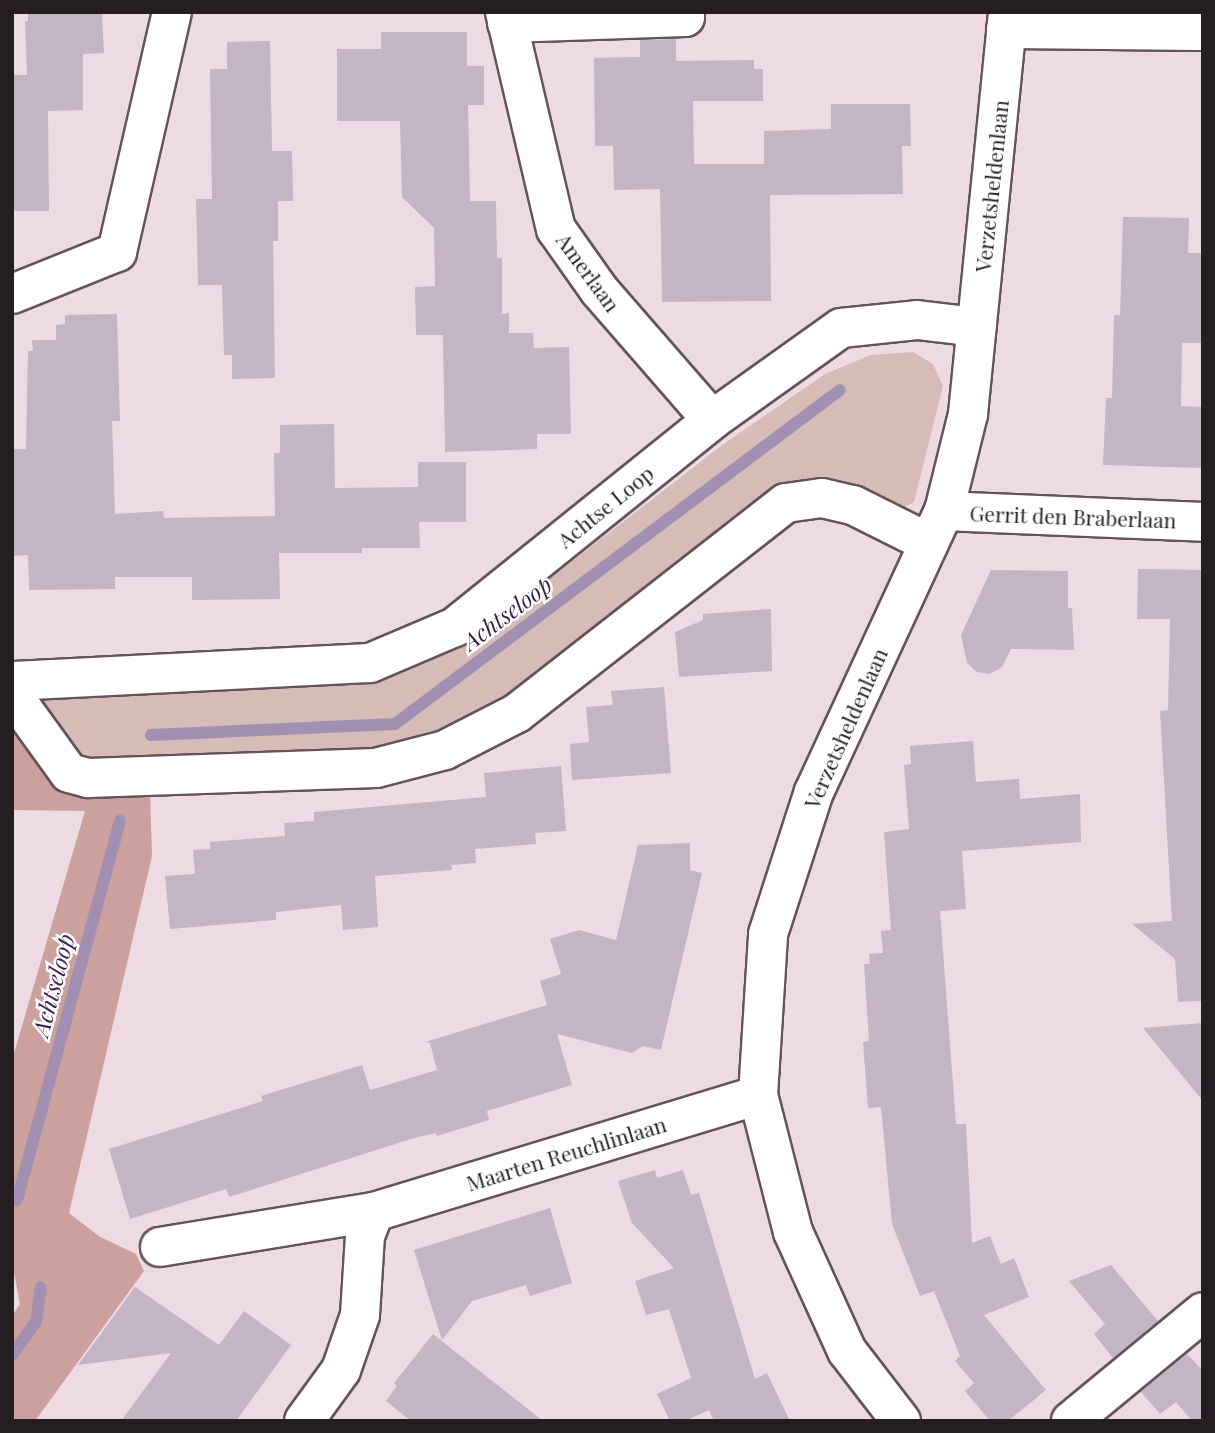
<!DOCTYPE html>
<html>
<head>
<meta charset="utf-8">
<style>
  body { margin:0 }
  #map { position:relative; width:1215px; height:1433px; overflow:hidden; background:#eedae3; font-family:"Playfair Display",serif }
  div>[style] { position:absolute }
  .green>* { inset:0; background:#d7bbb7 }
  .forest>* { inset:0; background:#cca19d }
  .stream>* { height:12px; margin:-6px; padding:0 6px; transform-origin:6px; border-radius:6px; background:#a190b1 }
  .building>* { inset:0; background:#c3b5c3 }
  .roads { filter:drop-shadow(2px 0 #64535c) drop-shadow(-2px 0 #64535c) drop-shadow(0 2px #64535c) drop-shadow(0 -2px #64535c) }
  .minor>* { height:38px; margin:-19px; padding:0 19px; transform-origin:19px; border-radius:19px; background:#fff }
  span { translate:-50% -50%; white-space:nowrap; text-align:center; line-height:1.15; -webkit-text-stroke:5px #fff; paint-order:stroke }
  .street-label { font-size:21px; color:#251e21 }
  .water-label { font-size:23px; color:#381f4b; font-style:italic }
  .frame { position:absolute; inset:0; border:14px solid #251e21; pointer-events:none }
</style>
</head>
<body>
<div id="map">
  <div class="green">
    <div style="clip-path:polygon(913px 352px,933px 364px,943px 386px,914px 502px,896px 511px,826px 485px,507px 702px,436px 737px,370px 755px,87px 768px,33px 701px,372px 681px,469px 641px,725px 443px,825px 374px,871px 355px)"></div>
  </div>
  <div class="forest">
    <div style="clip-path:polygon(12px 728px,63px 786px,150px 792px,152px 856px,69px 1213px,100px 1237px,136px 1254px,144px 1271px,35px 1421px,12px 1421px,12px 1316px,20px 1304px,12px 1262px,12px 1060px,85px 811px,12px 810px)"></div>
  </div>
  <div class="stream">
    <div style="left:151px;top:735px;width:244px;rotate:-2.6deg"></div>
    <div style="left:395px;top:724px;width:556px;rotate:-36.89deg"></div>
    <div style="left:17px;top:1200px;width:393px;rotate:-74.8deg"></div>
    <div style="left:12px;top:1355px;width:41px;rotate:-54deg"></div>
    <div style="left:36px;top:1322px;width:35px;rotate:-82deg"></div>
  </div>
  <div class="building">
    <div style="clip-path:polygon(28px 12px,102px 12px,104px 53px,83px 54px,83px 110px,48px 111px,49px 211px,12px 211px,12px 75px,27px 75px,25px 21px,28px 21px)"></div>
    <div style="clip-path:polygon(381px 32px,467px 32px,467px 66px,484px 66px,484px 105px,468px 105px,470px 201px,496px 201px,497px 258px,502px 258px,502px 314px,509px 313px,509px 333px,533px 333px,534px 348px,569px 347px,571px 434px,537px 434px,537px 449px,445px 452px,443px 335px,416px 335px,415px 287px,435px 286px,434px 228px,402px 197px,400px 121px,337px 121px,337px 49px,381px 49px)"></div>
    <div style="clip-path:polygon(676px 39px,676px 61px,754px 60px,754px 69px,763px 69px,763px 101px,693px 101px,694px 164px,764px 164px,764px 131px,831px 129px,831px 104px,910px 104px,911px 146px,902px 146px,903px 194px,770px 195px,771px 301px,662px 302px,660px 189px,614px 190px,613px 146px,595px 146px,594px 58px,640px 57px,640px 40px)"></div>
    <div style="clip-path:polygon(270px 41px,272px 151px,292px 151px,293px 201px,278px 201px,278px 241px,273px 241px,275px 378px,232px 379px,232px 355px,224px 355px,222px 285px,198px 285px,196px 199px,212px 199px,210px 69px,227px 69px,227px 42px)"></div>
    <div style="clip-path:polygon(1123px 217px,1189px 218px,1188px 253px,1203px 253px,1203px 343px,1182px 343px,1181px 406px,1203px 407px,1203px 468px,1103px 465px,1106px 398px,1112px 398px,1114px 315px,1120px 315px)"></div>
    <div style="clip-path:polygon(117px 314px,120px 421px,112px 421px,115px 514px,163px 511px,164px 518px,275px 516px,274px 453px,280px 453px,280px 425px,334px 424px,335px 488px,418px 487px,418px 462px,466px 462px,466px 522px,419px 522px,420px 548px,362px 548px,362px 553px,279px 553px,280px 599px,192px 600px,192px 577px,115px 577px,115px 589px,29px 590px,28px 555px,12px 556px,12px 449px,26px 449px,28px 351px,33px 351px,32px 340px,56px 340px,56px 325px,65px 324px,65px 315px)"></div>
    <div style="clip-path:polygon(1138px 569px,1203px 570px,1203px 1001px,1178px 1002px,1175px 959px,1132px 924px,1172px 921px,1160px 711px,1168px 710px,1170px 619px,1137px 619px)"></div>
    <div style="clip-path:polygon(991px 570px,1068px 571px,1068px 608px,1072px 608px,1074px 650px,1011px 649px,1002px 667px,990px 674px,977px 672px,967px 663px,961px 635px)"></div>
    <div style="clip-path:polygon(771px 609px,772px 671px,679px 677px,675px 632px,703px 620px,703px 614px)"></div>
    <div style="clip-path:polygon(664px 687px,671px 773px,572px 780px,570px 744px,589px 742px,586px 707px,613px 705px,611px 691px)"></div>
    <div style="clip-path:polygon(973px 741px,976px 782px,1019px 779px,1020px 799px,1080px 794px,1081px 842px,962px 851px,966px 909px,940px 911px,956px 1124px,966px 1124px,972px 1243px,990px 1236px,1001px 1264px,1014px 1258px,1029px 1297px,984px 1315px,1046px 1390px,1008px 1421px,990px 1421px,965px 1391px,974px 1383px,955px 1361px,960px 1356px,934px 1291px,920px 1296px,892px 1224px,881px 1107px,868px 1108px,863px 1042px,869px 1041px,864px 964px,870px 964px,869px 954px,883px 953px,881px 931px,891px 930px,884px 832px,909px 829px,904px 765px,911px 764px,910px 746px)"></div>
    <div style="clip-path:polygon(561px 766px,566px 831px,535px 833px,536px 844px,475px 849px,476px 863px,451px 865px,452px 870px,375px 876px,378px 927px,343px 930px,341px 905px,276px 912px,276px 920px,170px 929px,165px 876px,195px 874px,193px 850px,210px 849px,210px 842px,285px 836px,284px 823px,314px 821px,314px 812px,486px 797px,484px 773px)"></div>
    <div style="clip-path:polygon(690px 843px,690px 870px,702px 873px,661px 1050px,643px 1046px,632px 1053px,557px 1034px,572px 1085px,487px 1111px,489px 1120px,437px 1136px,436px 1133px,414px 1138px,229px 1197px,226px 1189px,130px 1219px,109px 1149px,263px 1101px,261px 1096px,362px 1065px,370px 1090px,437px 1070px,430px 1043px,425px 1042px,547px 1005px,540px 981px,561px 974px,550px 939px,579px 930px,616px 940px,638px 845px)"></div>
    <div style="clip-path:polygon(1203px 1023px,1203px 1101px,1143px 1028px)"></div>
    <div style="clip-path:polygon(655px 1170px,657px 1178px,683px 1170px,691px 1195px,699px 1193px,755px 1379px,767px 1373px,790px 1421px,714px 1421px,709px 1410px,685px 1421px,670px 1421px,657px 1394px,691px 1378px,669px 1309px,646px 1315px,635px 1281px,674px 1268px,632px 1223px,618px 1181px)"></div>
    <div style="clip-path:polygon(550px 1208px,572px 1283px,530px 1296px,526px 1285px,472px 1301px,442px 1340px,414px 1250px)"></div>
    <div style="clip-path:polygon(1111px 1265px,1158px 1321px,1113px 1358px,1094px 1334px,1105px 1324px,1069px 1281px)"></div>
    <div style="clip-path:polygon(135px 1287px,219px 1345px,244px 1311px,291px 1345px,236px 1421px,121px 1421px,171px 1353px,78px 1365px)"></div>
    <div style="clip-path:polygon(433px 1334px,543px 1421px,411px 1421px,386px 1401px,397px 1386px,394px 1383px)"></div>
    <div style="clip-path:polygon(1187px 1354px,1203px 1371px,1203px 1421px,1192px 1421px,1176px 1402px,1160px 1414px,1141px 1392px)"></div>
  </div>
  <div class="roads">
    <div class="minor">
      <div style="left:505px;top:12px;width:223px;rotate:76.8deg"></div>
      <div style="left:556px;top:229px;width:75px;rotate:54.8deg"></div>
      <div style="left:599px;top:290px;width:172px;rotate:49deg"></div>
      <div style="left:507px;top:23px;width:178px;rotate:-1.9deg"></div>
      <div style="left:685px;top:17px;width:5px;rotate:-90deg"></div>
      <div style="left:1006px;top:29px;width:197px;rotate:0.6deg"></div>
      <div style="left:12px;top:294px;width:113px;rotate:-21.8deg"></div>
      <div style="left:117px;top:252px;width:246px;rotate:-77.1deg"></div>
      <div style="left:944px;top:511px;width:259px;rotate:2.4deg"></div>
      <div style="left:12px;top:681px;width:358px;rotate:-2.9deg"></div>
      <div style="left:370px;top:663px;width:92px;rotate:-23deg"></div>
      <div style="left:455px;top:627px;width:330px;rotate:-38.8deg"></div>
      <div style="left:712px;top:420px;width:158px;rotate:-35.5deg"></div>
      <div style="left:841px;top:328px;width:76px;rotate:-6deg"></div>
      <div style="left:917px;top:320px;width:60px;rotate:6.7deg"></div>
      <div style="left:12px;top:694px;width:97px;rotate:54.2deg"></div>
      <div style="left:69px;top:773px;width:20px;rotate:15deg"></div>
      <div style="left:88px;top:778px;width:288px;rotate:-2deg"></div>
      <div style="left:376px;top:768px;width:71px;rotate:-14.6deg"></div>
      <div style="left:445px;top:750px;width:81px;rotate:-27.2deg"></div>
      <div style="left:517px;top:713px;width:341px;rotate:-38deg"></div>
      <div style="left:786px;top:503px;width:36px;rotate:-8deg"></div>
      <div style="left:822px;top:498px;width:32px;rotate:13deg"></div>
      <div style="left:853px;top:505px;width:85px;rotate:26.6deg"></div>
      <div style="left:160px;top:1247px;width:217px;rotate:-9.3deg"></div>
      <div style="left:304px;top:1421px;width:63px;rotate:-54deg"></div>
      <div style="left:341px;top:1370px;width:58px;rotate:-70.9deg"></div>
      <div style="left:360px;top:1315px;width:79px;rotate:-86.4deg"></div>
      <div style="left:365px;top:1236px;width:26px;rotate:-69deg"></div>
      <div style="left:374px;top:1212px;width:401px;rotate:-16.9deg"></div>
      <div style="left:901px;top:1421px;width:88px;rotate:-127.6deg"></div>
      <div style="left:847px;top:1351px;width:131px;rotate:-114.4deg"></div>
      <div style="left:793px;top:1232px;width:141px;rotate:-104.3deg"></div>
      <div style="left:758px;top:1095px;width:161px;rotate:-86.4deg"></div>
      <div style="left:768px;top:934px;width:149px;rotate:-72.1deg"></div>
      <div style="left:814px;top:792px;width:310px;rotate:-65.2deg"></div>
      <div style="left:944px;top:511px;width:100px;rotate:-76.1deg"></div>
      <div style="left:968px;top:414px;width:404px;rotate:-84.3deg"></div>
      <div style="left:1071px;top:1421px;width:171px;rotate:-39.5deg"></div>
    </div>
  </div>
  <div class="street-label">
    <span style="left:991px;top:186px;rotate:-84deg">Verzetsheldenlaan</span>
    <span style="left:589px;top:272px;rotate:54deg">Amerlaan</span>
    <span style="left:605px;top:506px;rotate:-39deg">Achtse Loop</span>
    <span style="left:1073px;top:516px;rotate:2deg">Gerrit den Braberlaan</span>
    <span style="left:845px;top:728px;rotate:-66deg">Verzetsheldenlaan</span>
    <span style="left:566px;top:1153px;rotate:-17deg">Maarten Reuchlinlaan</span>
  </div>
  <div class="water-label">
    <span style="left:507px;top:613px;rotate:-37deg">Achtseloop</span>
    <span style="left:53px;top:985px;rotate:-75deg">Achtseloop</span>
  </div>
  <div class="frame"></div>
</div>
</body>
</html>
